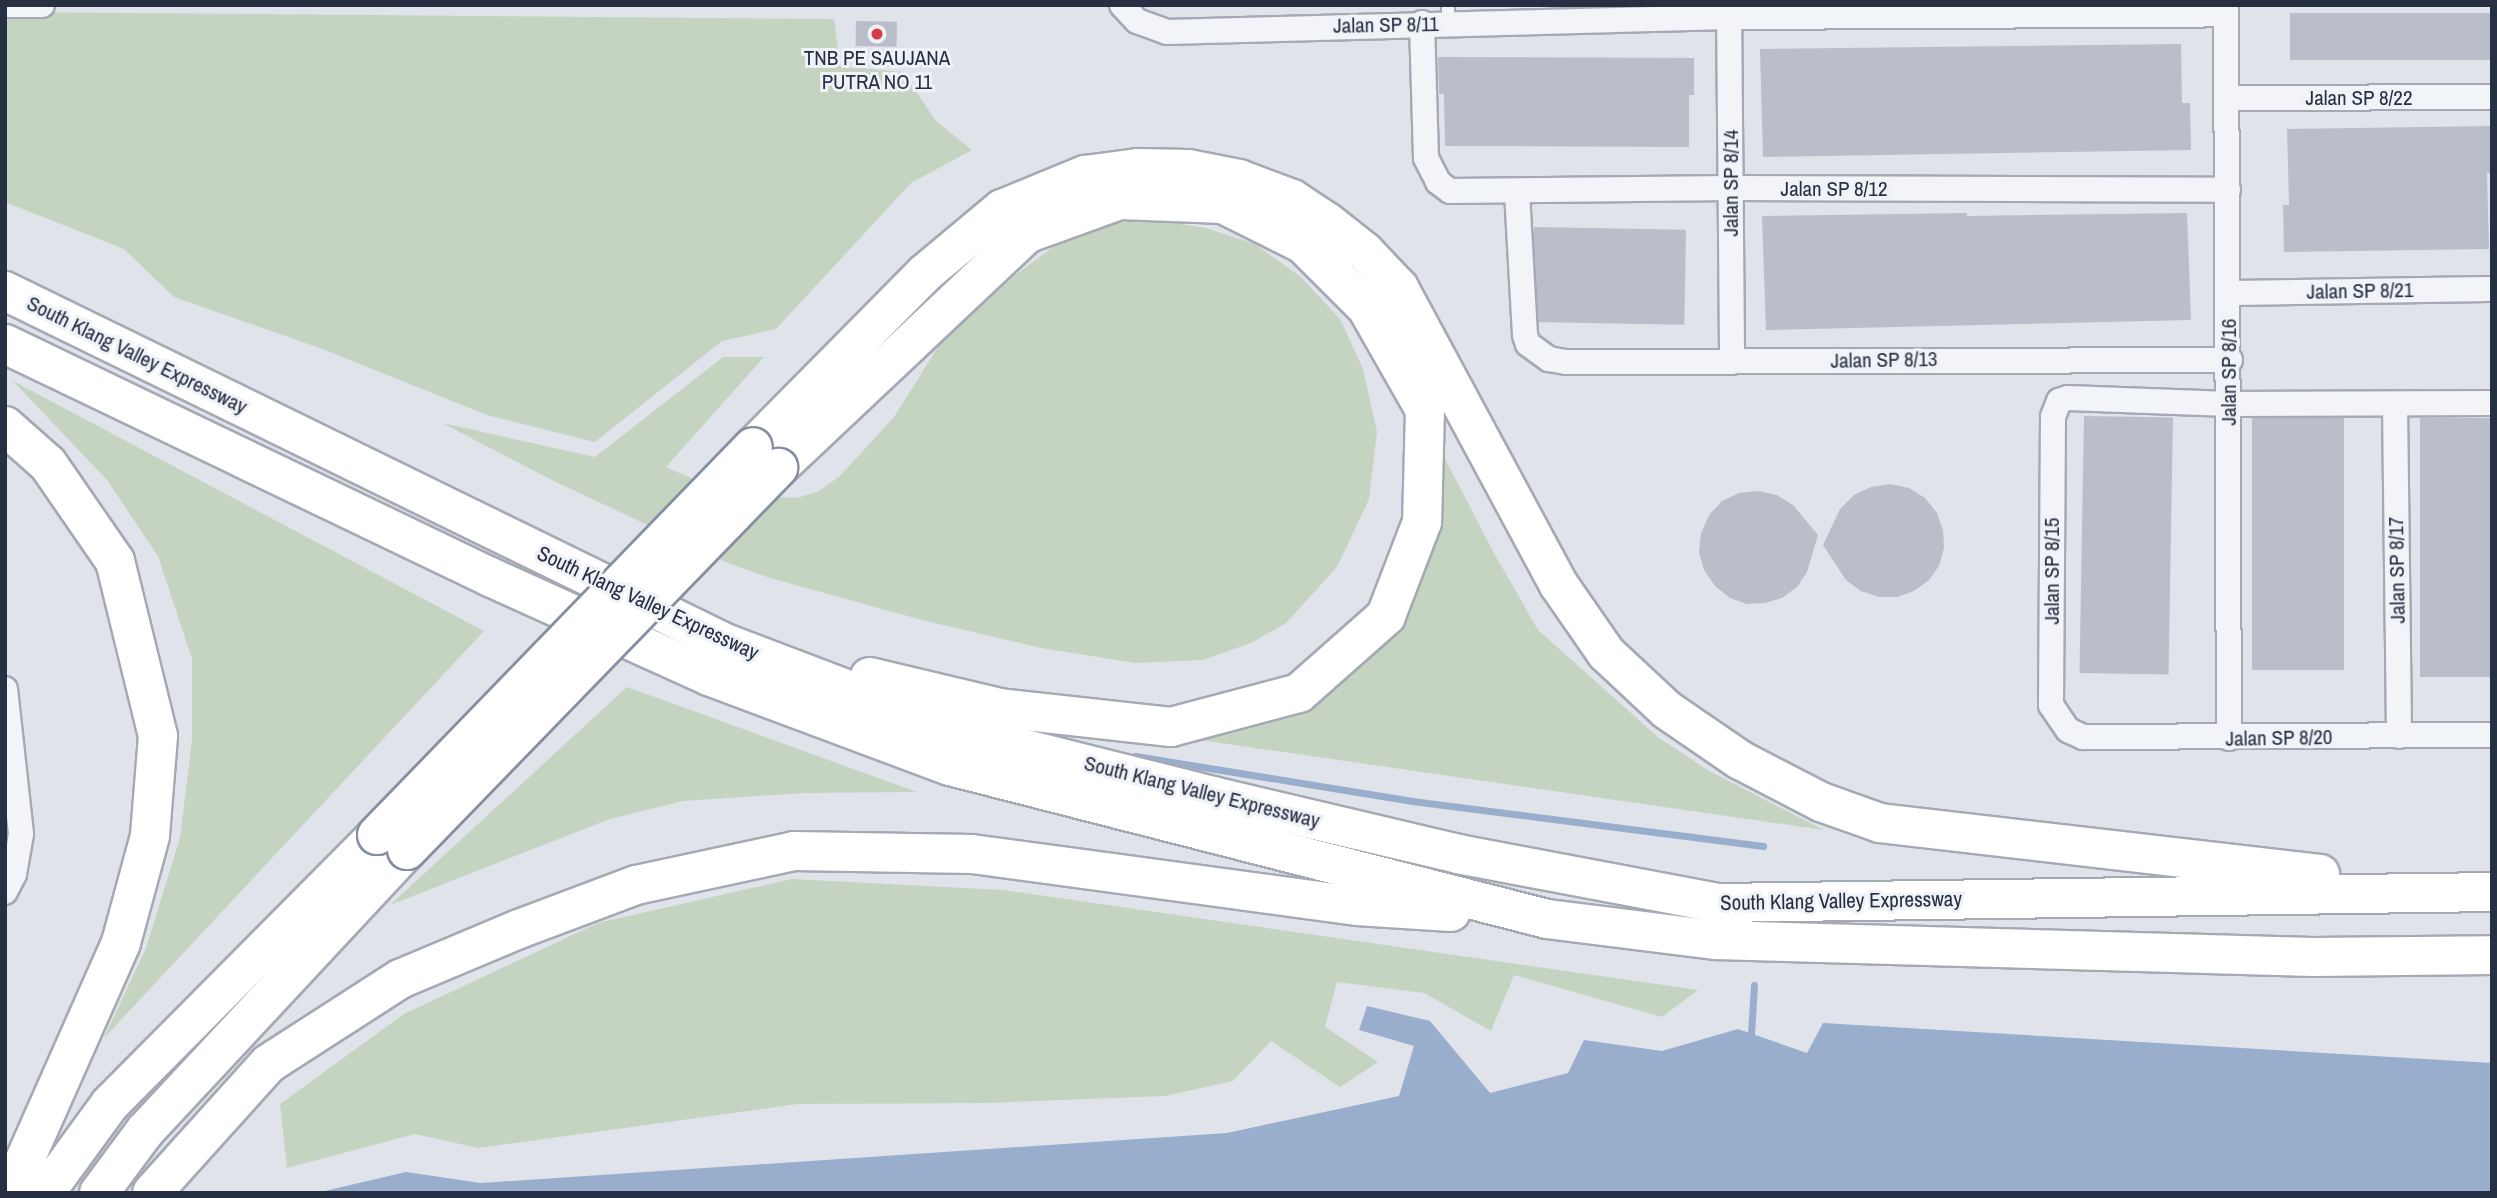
<!DOCTYPE html>
<html>
<head>
<meta charset="utf-8">
<style>
  body { margin:0 }
  #map { position:relative; width:2497px; height:1198px; overflow:hidden; background:#e0e3ea; font-family:"Archivo Narrow",sans-serif }
  div>[style] { position:absolute }
  .green>* { inset:0; background:#c4d4c0 }
  .water>* { inset:0; background:#98aecc }
  .stream>* { height:7px; margin:-3.5px; padding:0 3.5px; transform-origin:3.5px; border-radius:3.5px; background:#98aecc }
  .building>* { inset:0; background:#babeca; transform-origin:0 0 }
  .roads { filter:drop-shadow(2px 0 #a5a9b4) drop-shadow(-2px 0 #a5a9b4) drop-shadow(0 2px #a5a9b4) drop-shadow(0 -2px #a5a9b4) }
  .service>* { height:12px; margin:-6px; padding:0 6px; transform-origin:6px; border-radius:6px; background:#f3f4f8 }
  .minor>* { height:24px; margin:-12px; padding:0 12px; transform-origin:12px; border-radius:12px; background:#f3f4f8 }
  .motorway>* { height:38px; margin:-19px; padding:0 19px; transform-origin:19px; border-radius:19px; background:#fff }
  .bridges { filter:drop-shadow(2px 0 #868fa1) drop-shadow(-2px 0 #868fa1) drop-shadow(0 2px #868fa1) drop-shadow(0 -2px #868fa1) }
  .motorway-bridge>* { height:38px; margin:-19px; padding:0 19px; transform-origin:19px; border-radius:19px; background:#fff }
  .dots>* { width:19px; height:19px; translate:-50% -50%; box-sizing:border-box; border:4px solid #eff2f7; border-radius:50% }
  span { translate:-50% -50%; white-space:nowrap; text-align:center; line-height:1.15; -webkit-text-stroke:6px #eff2f7; paint-order:stroke }
  .street-label { font-size:21px; color:#272f42 }
  .poi-label { font-size:21px; color:#272f42 }
  .frame { position:absolute; inset:0; border:7px solid #272f42; pointer-events:none }
</style>
</head>
<body>
<div id="map">
  <div class="green">
    <div style="clip-path:polygon(5px 12px,834px 19px,840px 66px,903px 72px,936px 121px,972px 150px,911px 183px,776px 329px,722px 341px,595px 442px,487px 415px,325px 350px,174px 297px,124px 249px,5px 202px)"></div>
    <div style="clip-path:polygon(1155px 220px,1206px 228px,1255px 244px,1301px 277px,1340px 319px,1363px 369px,1377px 432px,1369px 499px,1337px 567px,1286px 623px,1251px 643px,1203px 660px,1135px 663px,1041px 648px,922px 620px,770px 578px,728px 563px,554px 481px,442px 423px,595px 457px,723px 357px,764px 357px,666px 467px,756px 507px,771px 497px,797px 498px,819px 491px,840px 476px,894px 417px,943px 339px,1014px 276px,1064px 239px,1113px 223px)"></div>
    <div style="clip-path:polygon(13px 381px,484px 631px,104px 1038px,146px 948px,180px 838px,192px 740px,192px 659px,158px 556px,107px 480px)"></div>
    <div style="clip-path:polygon(1442px 453px,1495px 555px,1538px 630px,1659px 738px,1711px 772px,1824px 830px,1193px 739px,1396px 623px)"></div>
    <div style="clip-path:polygon(627px 687px,917px 792px,803px 793px,683px 801px,610px 819px,390px 905px)"></div>
    <div style="clip-path:polygon(792px 879px,1003px 890px,1698px 990px,1662px 1017px,1514px 975px,1491px 1031px,1424px 993px,1337px 982px,1325px 1027px,1378px 1062px,1340px 1087px,1271px 1041px,1233px 1081px,1165px 1096px,986px 1103px,798px 1104px,478px 1148px,415px 1134px,287px 1168px,280px 1104px,404px 1014px,598px 923px)"></div>
  </div>
  <div class="water">
    <div style="clip-path:polygon(1367px 1006px,1430px 1021px,1490px 1093px,1568px 1073px,1584px 1040px,1662px 1051px,1738px 1029px,1807px 1053px,1823px 1023px,2492px 1063px,2492px 1193px,316px 1193px,406px 1172px,481px 1183px,1227px 1133px,1399px 1096px,1414px 1046px,1359px 1030px)"></div>
  </div>
  <div class="stream">
    <div style="left:1135px;top:756px;width:281px;rotate:9.2deg"></div>
    <div style="left:1412px;top:801px;width:354px;rotate:7.3deg"></div>
    <div style="left:1751px;top:1034px;width:49px;rotate:-86.5deg"></div>
  </div>
  <div class="building">
    <div style="left:2492px;top:13px;width:47px;height:202px;rotate:90deg"></div>
    <div style="left:856px;top:21px;width:41px;height:25px;rotate:1deg"></div>
    <div style="clip-path:polygon(2181px 44px,2182px 103px,2190px 103px,2191px 150px,1763px 157px,1760px 49px)"></div>
    <div style="clip-path:polygon(1438px 57px,1694px 58px,1694px 95px,1689px 95px,1689px 147px,1445px 146px,1444px 94px,1439px 94px)"></div>
    <div style="clip-path:polygon(2492px 126px,2492px 173px,2487px 173px,2489px 249px,2284px 252px,2283px 205px,2289px 205px,2287px 129px)"></div>
    <div style="clip-path:polygon(1967px 213px,1967px 216px,2187px 213px,2191px 320px,1766px 330px,1762px 216px)"></div>
    <div style="left:1534px;top:227px;width:152px;height:95px;rotate:1deg"></div>
    <div style="left:2084px;top:416px;width:89px;height:257px;rotate:1deg"></div>
    <div style="left:2344px;top:418px;width:252px;height:92px;rotate:90deg"></div>
    <div style="left:2420px;top:418px;width:72px;height:259px"></div>
    <div style="clip-path:polygon(1890px 484px,1909px 488px,1925px 498px,1937px 513px,1943px 530px,1944px 548px,1939px 566px,1929px 580px,1914px 591px,1897px 597px,1879px 597px,1861px 591px,1846px 580px,1823px 545px,1840px 509px,1854px 495px,1871px 487px)"></div>
    <div style="clip-path:polygon(1758px 491px,1777px 495px,1793px 505px,1818px 535px,1807px 572px,1797px 587px,1782px 598px,1765px 603px,1747px 604px,1730px 598px,1715px 586px,1704px 570px,1699px 552px,1701px 533px,1709px 515px,1722px 501px,1739px 493px)"></div>
  </div>
  <div class="roads">
    <div class="service">
      <div style="left:1448px;top:24px;width:19px;rotate:-90deg"></div>
    </div>
    <div class="minor">
      <div style="left:5px;top:5px;width:37px"></div>
      <div style="left:1122px;top:5px;width:22px;rotate:47deg"></div>
      <div style="left:1137px;top:21px;width:32px;rotate:20deg"></div>
      <div style="left:1167px;top:32px;width:562px;rotate:-1.53deg"></div>
      <div style="left:1729px;top:17px;width:497px;rotate:-0.3deg"></div>
      <div style="left:1729px;top:5px;width:357px;rotate:89.5deg"></div>
      <div style="left:2226px;top:5px;width:733px;rotate:89.77deg"></div>
      <div style="left:1422px;top:23px;width:135px;rotate:88.3deg"></div>
      <div style="left:1426px;top:158px;width:27px;rotate:63deg"></div>
      <div style="left:1438px;top:182px;width:15px;rotate:37deg"></div>
      <div style="left:1450px;top:191px;width:281px;rotate:-0.6deg"></div>
      <div style="left:1731px;top:188px;width:497px;rotate:0.2deg"></div>
      <div style="left:2227px;top:98px;width:265px;rotate:-0.2deg"></div>
      <div style="left:1517px;top:192px;width:143px;rotate:86.8deg"></div>
      <div style="left:1525px;top:335px;width:9px;rotate:72deg"></div>
      <div style="left:1528px;top:344px;width:26px;rotate:36deg"></div>
      <div style="left:1549px;top:359px;width:17px;rotate:10deg"></div>
      <div style="left:1566px;top:362px;width:664px;rotate:-0.17deg"></div>
      <div style="left:2229px;top:293px;width:263px;rotate:-0.9deg"></div>
      <div style="left:2492px;top:403px;width:263px;rotate:179.8deg"></div>
      <div style="left:2229px;top:404px;width:161px;rotate:-177.9deg"></div>
      <div style="left:2068px;top:398px;width:9px;rotate:162deg"></div>
      <div style="left:2059px;top:401px;width:17px;rotate:111deg"></div>
      <div style="left:2053px;top:417px;width:288px;rotate:90.4deg"></div>
      <div style="left:2051px;top:705px;width:30px;rotate:56deg"></div>
      <div style="left:2068px;top:730px;width:17px;rotate:25deg"></div>
      <div style="left:2083px;top:737px;width:409px;rotate:-0.3deg"></div>
      <div style="left:2395px;top:404px;width:332px;rotate:89.3deg"></div>
      <div style="left:5px;top:689px;width:146px;rotate:83.7deg"></div>
      <div style="left:21px;top:834px;width:41px;rotate:99.9deg"></div>
      <div style="left:14px;top:874px;width:20px;rotate:117deg"></div>
    </div>
    <div class="motorway">
      <div style="left:5px;top:291px;width:801px;rotate:26.05deg"></div>
      <div style="left:725px;top:643px;width:254px;rotate:20.8deg"></div>
      <div style="left:962px;top:733px;width:259px;rotate:14.1deg"></div>
      <div style="left:1213px;top:796px;width:252px;rotate:13.3deg"></div>
      <div style="left:1458px;top:854px;width:264px;rotate:10.7deg"></div>
      <div style="left:1717px;top:903px;width:775px;rotate:-0.81deg"></div>
      <div style="left:5px;top:344px;width:538px;rotate:25.66deg"></div>
      <div style="left:490px;top:577px;width:240px;rotate:24.3deg"></div>
      <div style="left:709px;top:676px;width:257px;rotate:20.5deg"></div>
      <div style="left:950px;top:766px;width:616px;rotate:14.37deg"></div>
      <div style="left:1547px;top:919px;width:170px;rotate:7.1deg"></div>
      <div style="left:1716px;top:940px;width:597px;rotate:1.63deg"></div>
      <div style="left:2313px;top:957px;width:179px;rotate:-0.6deg"></div>
      <div style="left:5px;top:426px;width:57px;rotate:41.5deg"></div>
      <div style="left:48px;top:464px;width:118px;rotate:55.4deg"></div>
      <div style="left:115px;top:561px;width:180px;rotate:76.2deg"></div>
      <div style="left:158px;top:736px;width:100px;rotate:94.6deg"></div>
      <div style="left:150px;top:836px;width:111px;rotate:105.2deg"></div>
      <div style="left:121px;top:943px;width:274px;rotate:113.9deg"></div>
      <div style="left:753px;top:447px;width:243px;rotate:-45.3deg"></div>
      <div style="left:924px;top:274px;width:102px;rotate:-39.8deg"></div>
      <div style="left:1002px;top:209px;width:90px;rotate:-22.3deg"></div>
      <div style="left:1085px;top:175px;width:53px;rotate:-7.5deg"></div>
      <div style="left:1138px;top:168px;width:50px;rotate:1.1deg"></div>
      <div style="left:1188px;top:169px;width:52px;rotate:11.1deg"></div>
      <div style="left:1239px;top:179px;width:57px;rotate:20.7deg"></div>
      <div style="left:1292px;top:199px;width:42px;rotate:33.3deg"></div>
      <div style="left:1327px;top:222px;width:48px;rotate:38.3deg"></div>
      <div style="left:1365px;top:252px;width:50px;rotate:46.6deg"></div>
      <div style="left:1399px;top:288px;width:337px;rotate:61.7deg"></div>
      <div style="left:1559px;top:585px;width:83px;rotate:55.3deg"></div>
      <div style="left:1606px;top:653px;width:83px;rotate:43.1deg"></div>
      <div style="left:1667px;top:710px;width:88px;rotate:34.4deg"></div>
      <div style="left:1740px;top:760px;width:91px;rotate:27.4deg"></div>
      <div style="left:1821px;top:802px;width:63px;rotate:19.6deg"></div>
      <div style="left:1880px;top:823px;width:443px;rotate:6.6deg"></div>
      <div style="left:778px;top:468px;width:341px;rotate:-43.3deg"></div>
      <div style="left:1026px;top:234px;width:100px;rotate:-19.9deg"></div>
      <div style="left:1120px;top:200px;width:103px;rotate:2.2deg"></div>
      <div style="left:1223px;top:204px;width:89px;rotate:26.6deg"></div>
      <div style="left:1303px;top:244px;width:91px;rotate:45deg"></div>
      <div style="left:1367px;top:308px;width:117px;rotate:60.4deg"></div>
      <div style="left:1425px;top:410px;width:112px;rotate:91.5deg"></div>
      <div style="left:1422px;top:522px;width:101px;rotate:111deg"></div>
      <div style="left:1386px;top:616px;width:116px;rotate:138.5deg"></div>
      <div style="left:1299px;top:693px;width:132px;rotate:165.1deg"></div>
      <div style="left:1171px;top:727px;width:172px;rotate:-173.7deg"></div>
      <div style="left:1000px;top:708px;width:134px;rotate:-166.6deg"></div>
      <div style="left:45px;top:1193px;width:110px;rotate:-53.9deg"></div>
      <div style="left:110px;top:1104px;width:379px;rotate:-45.2deg"></div>
      <div style="left:99px;top:1193px;width:77px;rotate:-53.4deg"></div>
      <div style="left:145px;top:1131px;width:384px;rotate:-47deg"></div>
      <div style="left:152px;top:1193px;width:173px;rotate:-48deg"></div>
      <div style="left:268px;top:1064px;width:157px;rotate:-32.8deg"></div>
      <div style="left:400px;top:979px;width:129px;rotate:-22.8deg"></div>
      <div style="left:519px;top:929px;width:125px;rotate:-20.6deg"></div>
      <div style="left:636px;top:885px;width:162px;rotate:-12.1deg"></div>
      <div style="left:794px;top:851px;width:178px;rotate:1deg"></div>
      <div style="left:972px;top:854px;width:388px;rotate:7.7deg"></div>
      <div style="left:1357px;top:906px;width:94px;rotate:3.7deg"></div>
    </div>
  </div>
  <div class="bridges">
    <div class="motorway-bridge">
      <div style="left:377px;top:835px;width:540px;rotate:-45.9deg"></div>
      <div style="left:407px;top:850px;width:533px;rotate:-45.84deg"></div>
    </div>
  </div>
  <div class="dots">
    <div style="left:877px;top:34px;background:#d63d49"></div>
  </div>
  <div class="street-label">
    <span style="left:1386px;top:25px;rotate:-1deg">Jalan SP 8/11</span>
    <span style="left:2359px;top:98px">Jalan SP 8/22</span>
    <span style="left:1731px;top:183px;rotate:-90deg">Jalan SP 8/14</span>
    <span style="left:1834px;top:189px">Jalan SP 8/12</span>
    <span style="left:2360px;top:291px;rotate:-1deg">Jalan SP 8/21</span>
    <span style="left:137px;top:355px;rotate:26deg">South Klang Valley Expressway</span>
    <span style="left:1884px;top:360px;rotate:-1deg">Jalan SP 8/13</span>
    <span style="left:2229px;top:372px;rotate:-90deg">Jalan SP 8/16</span>
    <span style="left:2397px;top:570px;rotate:-91deg">Jalan SP 8/17</span>
    <span style="left:2052px;top:571px;rotate:-90deg">Jalan SP 8/15</span>
    <span style="left:648px;top:603px;rotate:25deg">South Klang Valley Expressway</span>
    <span style="left:2279px;top:738px;rotate:-1deg">Jalan SP 8/20</span>
    <span style="left:1202px;top:792px;rotate:14deg">South Klang Valley Expressway</span>
    <span style="left:1841px;top:901px;rotate:-1deg">South Klang Valley Expressway</span>
  </div>
  <div class="poi-label">
    <span style="left:877px;top:70px">TNB PE SAUJANA<br>PUTRA NO 11</span>
  </div>
  <div class="frame"></div>
</div>
</body>
</html>
